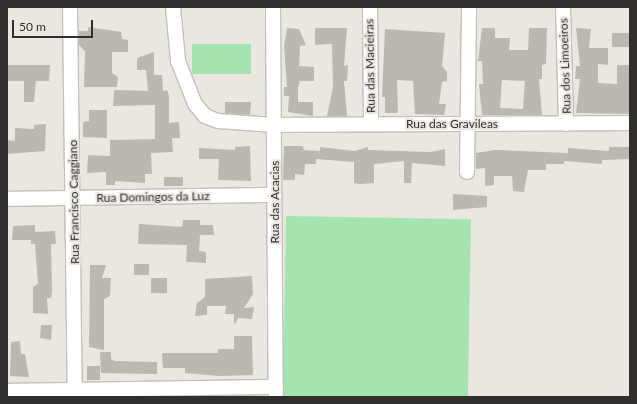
<!DOCTYPE html>
<html>
<head>
<meta charset="utf-8">
<style>
  body { margin:0 }
  #map { position:relative; width:637px; height:404px; overflow:hidden; background:#eae7e1; font-family:Lato,sans-serif }
  div>[style] { position:absolute }
  .green>* { inset:0; background:#a3e4b1; transform-origin:0 0 }
  .building>* { inset:0; background:#bbb8b2; transform-origin:0 0 }
  .roads { filter:drop-shadow(1px 0 #c3bfba) drop-shadow(-1px 0 #c3bfba) drop-shadow(0 1px #c3bfba) drop-shadow(0 -1px #c3bfba) }
  .minor>* { height:14px; margin:-7px; padding:0 7px; transform-origin:7px; border-radius:7px; background:#fff }
  span { translate:-50% -50%; white-space:nowrap; text-align:center; line-height:1.15; -webkit-text-stroke:4px #eae7e1; paint-order:stroke }
  .street-label { font-size:12px; color:#302f2d }
  .frame { position:absolute; inset:0; border:8px solid #302f2d; pointer-events:none }
  .scale { position:absolute; left:12px; top:20px; width:81px; height:18px; box-sizing:border-box; border:2px solid #302f2d; border-top:0; padding-left:5px; font-size:12px; line-height:14px; white-space:nowrap; color:#302f2d; -webkit-text-stroke:3px #eae7e1; paint-order:stroke }
</style>
</head>
<body>
<div id="map">
  <div class="green">
    <div style="left:251px;top:44px;width:30px;height:59px;rotate:90deg"></div>
    <div style="left:286px;top:216px;width:185px;height:181px;rotate:1deg"></div>
  </div>
  <div class="building">
    <div style="clip-path:polygon(88px 27px,121px 32px,122px 39px,128px 40px,128px 52px,112px 52px,112px 73px,118px 77px,117px 87px,84px 87px,85px 51px,79px 45px,79px 31px,88px 31px)"></div>
    <div style="clip-path:polygon(287px 28px,299px 29px,306px 45px,300px 46px,299px 66px,314px 67px,314px 81px,300px 81px,298px 87px,298px 102px,313px 102px,313px 116px,288px 112px,289px 96px,284px 96px,284px 87px,287px 87px,284px 46px)"></div>
    <div style="clip-path:polygon(315px 28px,347px 28px,344px 66px,348px 65px,347px 81px,344px 81px,347px 116px,327px 116px,333px 87px,332px 44px,315px 45px)"></div>
    <div style="clip-path:polygon(evenodd,482px 28px,495px 28px,495px 38px,510px 38px,509px 50px,528px 50px,529px 28px,547px 28px,546px 64px,542px 65px,542px 79px,539px 79px,542px 115px,482px 115px,479px 84px,483px 84px,482px 61px,478px 61px,482px 28px,502px 80px,525px 81px,523px 109px,500px 108px,502px 80px)"></div>
    <div style="clip-path:polygon(576px 28px,591px 29px,589px 48px,608px 48px,608px 65px,598px 64px,598px 83px,617px 84px,617px 65px,630px 65px,630px 114px,576px 113px,580px 79px,575px 79px,576px 66px,580px 66px)"></div>
    <div style="clip-path:polygon(385px 29px,445px 33px,442px 66px,447px 72px,447px 81px,442px 82px,439px 104px,446px 104px,444px 115px,415px 114px,413px 81px,397px 80px,398px 109px,397px 113px,385px 113px,385px 97px,382px 97px)"></div>
    <div style="left:612px;top:33px;width:18px;height:14px"></div>
    <div style="clip-path:polygon(154px 52px,154px 75px,162px 75px,163px 91px,167px 90px,169px 96px,169px 123px,179px 122px,180px 138px,172px 138px,173px 152px,151px 153px,152px 174px,145px 174px,145px 183px,115px 181px,115px 185px,106px 185px,106px 172px,87px 173px,88px 155px,110px 156px,110px 140px,155px 139px,155px 105px,113px 106px,114px 90px,148px 91px,146px 70px,137px 70px,137px 58px)"></div>
    <div style="clip-path:polygon(7px 65px,50px 65px,49px 81px,36px 81px,34px 102px,24px 102px,24px 81px,7px 81px)"></div>
    <div style="clip-path:polygon(225px 102px,251px 102px,250px 115px,225px 113px)"></div>
    <div style="clip-path:polygon(89px 110px,107px 110px,107px 138px,83px 137px,83px 122px,89px 121px)"></div>
    <div style="clip-path:polygon(46px 124px,45px 151px,7px 154px,7px 140px,15px 141px,15px 128px,34px 129px,34px 125px)"></div>
    <div style="clip-path:polygon(250px 146px,251px 181px,218px 180px,219px 159px,199px 159px,199px 148px,235px 150px,235px 147px)"></div>
    <div style="clip-path:polygon(284px 146px,303px 146px,304px 150px,320px 151px,320px 147px,355px 151px,368px 147px,368px 150px,431px 152px,445px 149px,445px 166px,412px 163px,411px 183px,404px 183px,404px 161px,374px 164px,374px 183px,359px 184px,354px 183px,354px 162px,316px 159px,316px 164px,305px 164px,304px 175px,295px 174px,295px 180px,283px 180px)"></div>
    <div style="clip-path:polygon(609px 147px,630px 147px,630px 159px,602px 160px,602px 164px,564px 161px,564px 164px,546px 164px,546px 170px,528px 170px,524px 192px,513px 191px,512px 176px,494px 176px,494px 185px,485px 186px,485px 168px,476px 169px,476px 153px,495px 150px,568px 153px,568px 148px,609px 151px)"></div>
    <div style="left:183px;top:177px;width:9px;height:19px;rotate:90deg"></div>
    <div style="clip-path:polygon(453px 194px,487px 196px,487px 207px,453px 210px)"></div>
    <div style="clip-path:polygon(183px 220px,200px 220px,200px 225px,213px 225px,214px 235px,200px 235px,199px 251px,206px 252px,206px 263px,186px 262px,187px 245px,138px 244px,139px 224px,182px 227px)"></div>
    <div style="clip-path:polygon(35px 225px,35px 232px,55px 231px,56px 244px,51px 244px,52px 291px,51px 298px,47px 298px,48px 314px,33px 313px,33px 287px,38px 284px,35px 244px,31px 244px,31px 240px,12px 240px,13px 226px)"></div>
    <div style="left:134px;top:264px;width:15px;height:11px"></div>
    <div style="clip-path:polygon(90px 265px,106px 265px,102px 278px,111px 278px,110px 296px,104px 299px,104px 350px,89px 347px)"></div>
    <div style="clip-path:polygon(252px 276px,253px 294px,244px 308px,254px 307px,252px 319px,238px 318px,234px 325px,234px 314px,225px 314px,226px 306px,207px 306px,207px 315px,195px 316px,197px 303px,205px 297px,205px 279px)"></div>
    <div style="left:151px;top:278px;width:16px;height:15px"></div>
    <div style="clip-path:polygon(41px 325px,52px 325px,51px 340px,40px 338px)"></div>
    <div style="clip-path:polygon(234px 336px,252px 336px,253px 375px,219px 376px,185px 373px,185px 368px,163px 368px,162px 353px,218px 353px,218px 349px,234px 349px)"></div>
    <div style="clip-path:polygon(20px 341px,21px 354px,25px 354px,29px 377px,10px 376px,11px 342px)"></div>
    <div style="clip-path:polygon(100px 352px,111px 352px,111px 359px,115px 361px,157px 362px,157px 374px,101px 373px)"></div>
    <div style="left:87px;top:366px;width:13px;height:14px"></div>
  </div>
  <div class="roads">
    <div class="minor">
      <div style="left:70px;top:7px;width:390px;rotate:89.3deg"></div>
      <div style="left:173px;top:7px;width:54px;rotate:84.7deg"></div>
      <div style="left:178px;top:61px;width:46px;rotate:68.4deg"></div>
      <div style="left:195px;top:104px;width:16px;rotate:50deg"></div>
      <div style="left:205px;top:116px;width:14px;rotate:21deg"></div>
      <div style="left:218px;top:121px;width:56px;rotate:4.1deg"></div>
      <div style="left:274px;top:125px;width:356px;rotate:-0.3deg"></div>
      <div style="left:273px;top:7px;width:390px;rotate:89.6deg"></div>
      <div style="left:370px;top:7px;width:117px;rotate:89.5deg"></div>
      <div style="left:563px;top:7px;width:117px;rotate:88.5deg"></div>
      <div style="left:467px;top:172px;width:165px;rotate:-89.3deg"></div>
      <div style="left:7px;top:199px;width:267px;rotate:-0.9deg"></div>
      <div style="left:7px;top:391px;width:269px;rotate:-0.9deg"></div>
    </div>
  </div>
  <div class="street-label">
    <span style="left:370px;top:66px;rotate:-91deg">Rua das Macieiras</span>
    <span style="left:565px;top:66px;rotate:-92deg">Rua dos Limoeiros</span>
    <span style="left:452px;top:124px">Rua das Gravileas</span>
    <span style="left:153px;top:197px;rotate:-1deg">Rua Domingos da Luz</span>
    <span style="left:74px;top:202px;rotate:-91deg">Rua Francisco Caggiano</span>
    <span style="left:275px;top:202px;rotate:-90deg">Rua das Acacias</span>
  </div>
  <div class="frame"></div>
  <div class="scale">50 m</div>
</div>
</body>
</html>
